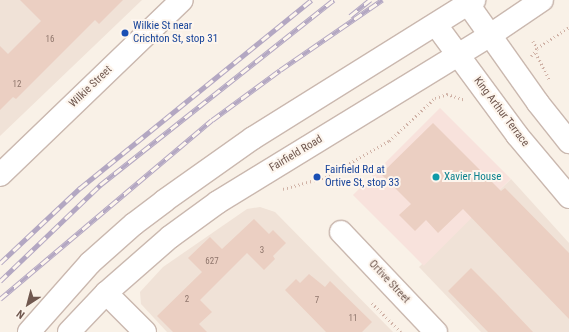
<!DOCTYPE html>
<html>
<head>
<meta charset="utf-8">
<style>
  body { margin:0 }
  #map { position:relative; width:569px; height:332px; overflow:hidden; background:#f9f1e7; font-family:"Roboto Condensed",sans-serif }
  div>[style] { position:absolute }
  .residential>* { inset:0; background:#f0e2d7 }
  .commercial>* { inset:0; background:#f8e2dc; transform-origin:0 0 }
  .building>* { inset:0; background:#ebcfc2 }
  .path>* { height:2.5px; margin-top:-1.25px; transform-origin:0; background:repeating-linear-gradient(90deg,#d0b2a6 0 1px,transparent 0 4px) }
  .roads { filter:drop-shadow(1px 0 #cab8af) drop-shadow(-1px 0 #cab8af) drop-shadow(0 1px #cab8af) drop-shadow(0 -1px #cab8af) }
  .minor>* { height:22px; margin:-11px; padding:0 11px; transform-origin:11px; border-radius:11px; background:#fff }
  .tertiary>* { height:22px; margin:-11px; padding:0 11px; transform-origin:11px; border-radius:11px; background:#fff }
  .secondary>* { height:22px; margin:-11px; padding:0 11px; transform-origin:11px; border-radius:11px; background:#fff }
  .rail>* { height:4.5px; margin-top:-2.25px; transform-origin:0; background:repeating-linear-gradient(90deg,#fdf5ed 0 9px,#b3a7c2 0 18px); box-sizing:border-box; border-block:1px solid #b3a7c2 }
  .dots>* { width:11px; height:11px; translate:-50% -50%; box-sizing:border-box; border:2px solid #fdf5ed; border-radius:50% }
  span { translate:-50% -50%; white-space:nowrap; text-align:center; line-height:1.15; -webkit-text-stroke:4px #fdf5ed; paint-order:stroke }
  .number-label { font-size:9px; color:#8f766c }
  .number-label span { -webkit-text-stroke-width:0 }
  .transit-label { font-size:11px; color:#164399 }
  .left { translate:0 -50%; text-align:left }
  .street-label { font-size:11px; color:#70584f }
  .culture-label { font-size:11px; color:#0d838f }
  .north { position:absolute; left:8px; top:284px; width:40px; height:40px; -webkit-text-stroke:3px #fdf5ed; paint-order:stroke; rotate:216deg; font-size:11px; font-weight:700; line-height:16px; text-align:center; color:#70584f }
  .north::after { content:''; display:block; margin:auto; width:14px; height:18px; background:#70584f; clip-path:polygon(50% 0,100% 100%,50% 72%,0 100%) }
</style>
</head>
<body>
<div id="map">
  <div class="residential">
    <div style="clip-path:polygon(0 0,142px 0,0 136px)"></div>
    <div style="clip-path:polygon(511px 179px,569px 243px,569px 332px,481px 332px,419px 267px)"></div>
    <div style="clip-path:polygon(260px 207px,275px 212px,393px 332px,167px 332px,141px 304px,140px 292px,163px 267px,247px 209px)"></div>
  </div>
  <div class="commercial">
    <div style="left:440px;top:108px;width:100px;height:123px;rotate:45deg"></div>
  </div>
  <div class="building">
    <div style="clip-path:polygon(20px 0,123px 0,99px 24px,95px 20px,16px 99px,13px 97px,0 110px,0 46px,8px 54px,41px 21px)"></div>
    <div style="clip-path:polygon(433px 123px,501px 191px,505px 188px,569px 253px,569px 319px,463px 209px,438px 233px,426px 220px,415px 231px,399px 215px,411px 204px,381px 174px)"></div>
    <div style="clip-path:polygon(254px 219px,269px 234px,273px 230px,286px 243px,273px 256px,275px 259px,264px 270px,247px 253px,200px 300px,212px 312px,199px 324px,207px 332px,173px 332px,157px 316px,202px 272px,188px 258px,210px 237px,222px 249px)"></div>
    <div style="clip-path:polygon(471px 268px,496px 293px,533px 332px,488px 332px,448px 291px)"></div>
    <div style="clip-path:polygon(309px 274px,325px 287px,330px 281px,372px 322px,362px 332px,326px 332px,285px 290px,296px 279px,300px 283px)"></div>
  </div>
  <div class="path">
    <div style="left:533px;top:41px;width:8px;rotate:60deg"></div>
    <div style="left:536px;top:53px;width:31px;rotate:63deg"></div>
    <div style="left:531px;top:56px;width:10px;rotate:-53deg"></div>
    <div style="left:537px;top:48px;width:38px;rotate:-33deg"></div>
    <div style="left:283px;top:189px;width:44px;rotate:-15.9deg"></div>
    <div style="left:325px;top:177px;width:73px;rotate:-29.4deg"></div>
    <div style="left:389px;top:141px;width:63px;rotate:-43.1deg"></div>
    <div style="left:435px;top:98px;width:13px;rotate:-18deg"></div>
    <div style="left:447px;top:94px;width:19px;rotate:18deg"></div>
    <div style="left:372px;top:303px;width:41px;rotate:45deg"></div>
  </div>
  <div class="roads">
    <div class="minor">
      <div style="left:468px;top:4px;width:121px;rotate:54.7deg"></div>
      <div style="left:538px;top:103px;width:50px;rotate:51.5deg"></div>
      <div style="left:436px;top:25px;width:137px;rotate:53.6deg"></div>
      <div style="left:517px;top:135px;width:81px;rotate:50deg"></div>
      <div style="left:341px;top:232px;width:138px;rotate:46.5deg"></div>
      <div style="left:106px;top:293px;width:55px;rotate:45deg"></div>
    </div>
    <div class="tertiary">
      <div style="left:0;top:175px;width:252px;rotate:-43.9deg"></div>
    </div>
    <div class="secondary">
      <div style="left:29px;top:332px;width:92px;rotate:-48.5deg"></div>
      <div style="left:90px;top:263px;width:59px;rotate:-41.6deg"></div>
      <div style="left:134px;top:224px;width:38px;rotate:-37deg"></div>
      <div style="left:164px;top:201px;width:109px;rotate:-35.3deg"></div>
      <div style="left:253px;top:138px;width:261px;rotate:-32deg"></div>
      <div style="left:69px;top:332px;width:54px;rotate:-46.5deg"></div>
      <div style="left:106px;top:293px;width:85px;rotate:-41.2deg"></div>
      <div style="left:170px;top:237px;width:59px;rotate:-36.1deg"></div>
      <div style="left:218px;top:202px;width:318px;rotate:-31.5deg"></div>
      <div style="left:489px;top:36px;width:64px;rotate:-34.2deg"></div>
    </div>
  </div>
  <div class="rail">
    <div style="left:350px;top:16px;width:26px;rotate:-39deg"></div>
    <div style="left:0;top:263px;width:110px;rotate:-43.2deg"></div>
    <div style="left:80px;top:188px;width:298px;rotate:-39.1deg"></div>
    <div style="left:0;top:281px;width:139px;rotate:-43.8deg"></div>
    <div style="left:100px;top:185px;width:298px;rotate:-38.4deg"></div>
    <div style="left:0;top:299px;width:277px;rotate:-40.2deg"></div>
    <div style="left:212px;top:120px;width:84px;rotate:-36.3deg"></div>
    <div style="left:280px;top:70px;width:124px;rotate:-34.5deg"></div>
  </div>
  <div class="dots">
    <div style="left:125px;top:33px;background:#1a4fb4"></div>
    <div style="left:317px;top:177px;background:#1a4fb4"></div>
    <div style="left:436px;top:177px;background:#0f9aa8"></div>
  </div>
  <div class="number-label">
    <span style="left:50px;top:39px">16</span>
    <span style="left:17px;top:84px">12</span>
    <span style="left:262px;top:250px">3</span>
    <span style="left:212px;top:261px">627</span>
    <span style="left:187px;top:299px">2</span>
    <span style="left:317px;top:300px">7</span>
    <span style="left:353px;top:318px">11</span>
  </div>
  <div class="transit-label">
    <span class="left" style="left:133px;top:33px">Wilkie St near<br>Crichton St, stop 31</span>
    <span class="left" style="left:325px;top:177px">Fairfield Rd at<br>Ortive St, stop 33</span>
  </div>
  <div class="street-label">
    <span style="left:91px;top:87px;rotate:-44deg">Wilkie Street</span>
    <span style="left:501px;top:112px;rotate:53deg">King Arthur Terrace</span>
    <span style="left:296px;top:154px;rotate:-31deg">Fairfield Road</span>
    <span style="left:389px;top:282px;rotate:47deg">Ortive Street</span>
  </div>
  <div class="culture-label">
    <span class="left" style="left:444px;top:177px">Xavier House</span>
  </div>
  <div class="north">N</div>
</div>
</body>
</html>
